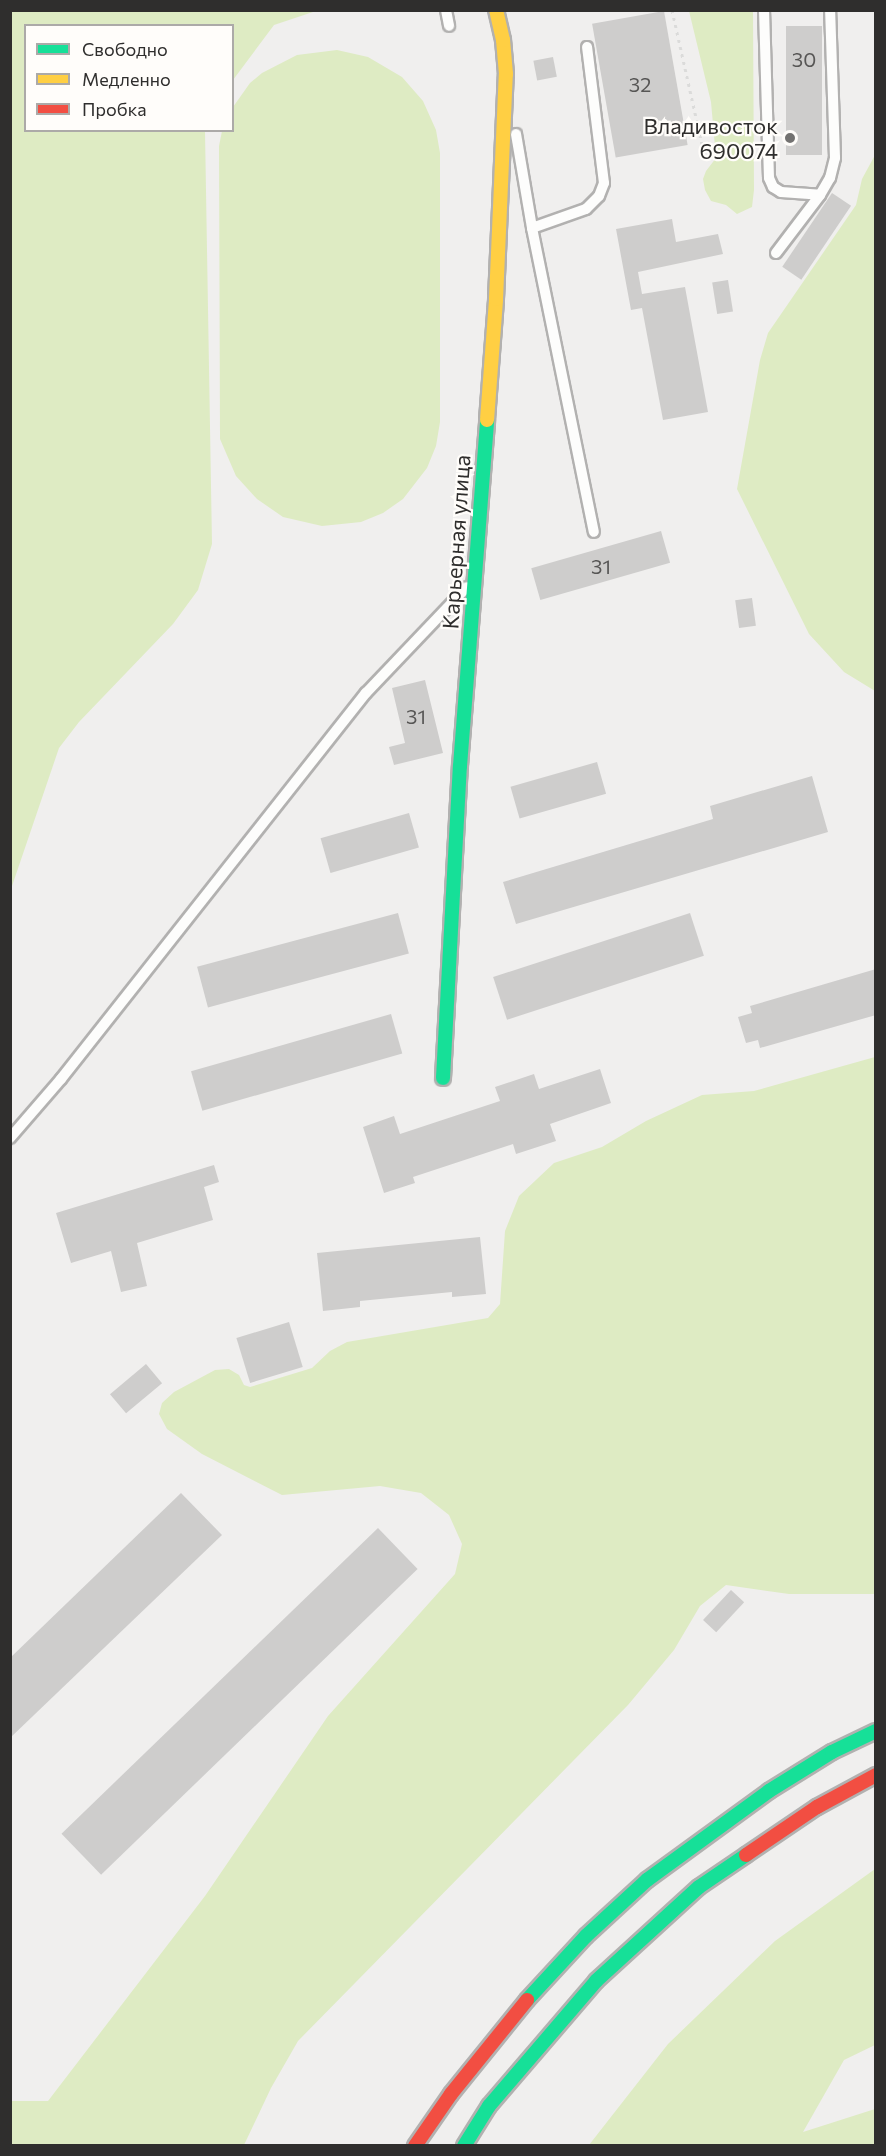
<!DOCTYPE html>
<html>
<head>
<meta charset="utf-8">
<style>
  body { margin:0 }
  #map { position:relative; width:886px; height:2156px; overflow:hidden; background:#f0efee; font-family:Commissioner,sans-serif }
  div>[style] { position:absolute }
  .green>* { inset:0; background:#deebc3 }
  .building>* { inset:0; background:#cecdcc; transform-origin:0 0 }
  .path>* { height:3px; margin-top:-1.5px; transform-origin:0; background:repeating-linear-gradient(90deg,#dbdbda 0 3px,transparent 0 7.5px) }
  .roads { filter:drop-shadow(2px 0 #b2b1b0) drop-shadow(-2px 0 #b2b1b0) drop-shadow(0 2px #b2b1b0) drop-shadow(0 -2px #b2b1b0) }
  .lane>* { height:10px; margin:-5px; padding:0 5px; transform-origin:5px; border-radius:5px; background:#fdfdfc }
  .fast>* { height:14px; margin:-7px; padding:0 7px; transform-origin:7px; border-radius:7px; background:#16e098 }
  .slow>* { height:14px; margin:-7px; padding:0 7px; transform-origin:7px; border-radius:7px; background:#ffcf43 }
  .jam>* { height:14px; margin:-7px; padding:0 7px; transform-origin:7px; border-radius:7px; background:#f24e42 }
  .dots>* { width:16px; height:16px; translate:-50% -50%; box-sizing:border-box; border:3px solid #fffdfa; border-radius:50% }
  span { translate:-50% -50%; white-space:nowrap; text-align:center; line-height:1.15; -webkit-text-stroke:4.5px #fffdfa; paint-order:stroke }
  .number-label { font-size:20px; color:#575655 }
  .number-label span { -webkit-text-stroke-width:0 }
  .poi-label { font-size:22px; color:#2f2e2d }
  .right { translate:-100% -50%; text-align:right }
  .street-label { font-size:22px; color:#2f2e2d }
  .frame { position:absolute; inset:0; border:12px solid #2f2e2d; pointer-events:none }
  .legend { position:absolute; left:24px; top:24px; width:210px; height:108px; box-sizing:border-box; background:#fffdfa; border:2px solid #acaaa8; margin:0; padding:8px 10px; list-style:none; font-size:18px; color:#2f2e2d }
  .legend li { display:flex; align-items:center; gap:12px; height:30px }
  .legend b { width:30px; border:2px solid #acaaa8 }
</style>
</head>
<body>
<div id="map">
  <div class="green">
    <div style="clip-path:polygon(11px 10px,316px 11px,274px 25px,233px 80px,232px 26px,26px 26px,26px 130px,205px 131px,212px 544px,198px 590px,173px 624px,79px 722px,59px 748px,11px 889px)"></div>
    <div style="clip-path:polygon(689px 11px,753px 11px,754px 190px,752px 207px,737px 214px,726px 205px,711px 201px,705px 190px,703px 179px,706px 171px,716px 158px,711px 102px)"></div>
    <div style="clip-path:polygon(337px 50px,368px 57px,402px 77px,423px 101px,436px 130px,440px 153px,440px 422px,436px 446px,427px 468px,403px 499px,383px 513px,361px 522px,322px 526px,283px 517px,257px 499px,236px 476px,220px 439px,219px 146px,222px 131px,232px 130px,233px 107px,250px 83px,262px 73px,297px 55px)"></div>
    <div style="clip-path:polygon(875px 155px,875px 691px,844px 672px,809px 634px,737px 489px,760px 360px,768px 333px,856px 205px,862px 179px)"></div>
    <div style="clip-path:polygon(875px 1057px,875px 1594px,789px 1594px,726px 1585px,700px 1606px,674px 1650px,628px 1705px,298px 2041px,271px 2088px,244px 2145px,11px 2145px,11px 2101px,48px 2101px,205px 1896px,328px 1716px,455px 1574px,462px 1544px,449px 1515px,421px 1493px,380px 1486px,282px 1495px,202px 1454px,167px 1429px,159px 1414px,162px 1403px,174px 1392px,215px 1370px,229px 1369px,239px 1375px,244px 1385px,250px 1387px,312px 1368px,330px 1351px,347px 1342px,488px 1318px,500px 1304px,505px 1231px,519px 1196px,554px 1163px,602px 1147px,646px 1121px,702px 1095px,754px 1091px)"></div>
    <div style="clip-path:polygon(875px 1869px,875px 2045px,844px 2060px,803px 2132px,875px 2109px,875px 2145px,589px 2145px,668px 2044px,775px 1941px)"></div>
  </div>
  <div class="building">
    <div style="left:664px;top:11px;width:136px;height:73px;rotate:80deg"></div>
    <div style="left:786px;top:26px;width:36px;height:129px"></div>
    <div style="left:553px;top:57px;width:20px;height:20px;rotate:79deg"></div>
    <div style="left:832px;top:193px;width:23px;height:89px;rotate:34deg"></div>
    <div style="clip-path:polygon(672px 219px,676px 242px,718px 234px,723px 254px,638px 272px,642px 294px,685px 287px,708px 412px,663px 420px,642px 308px,631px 310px,616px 229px)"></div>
    <div style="left:728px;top:280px;width:32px;height:16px;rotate:81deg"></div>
    <div style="left:661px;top:531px;width:33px;height:135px;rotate:74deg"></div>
    <div style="left:752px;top:598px;width:28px;height:17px;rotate:82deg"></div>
    <div style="clip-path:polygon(425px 680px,443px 753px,394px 765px,389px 747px,405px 743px,392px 688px)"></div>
    <div style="left:597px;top:762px;width:33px;height:90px;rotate:74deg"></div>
    <div style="clip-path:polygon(812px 776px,828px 832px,516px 924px,503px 882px,713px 819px,710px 806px)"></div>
    <div style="left:409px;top:813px;width:36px;height:92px;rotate:74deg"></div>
    <div style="left:398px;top:913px;width:42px;height:208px;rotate:75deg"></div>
    <div style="left:690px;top:913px;width:45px;height:207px;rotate:72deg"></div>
    <div style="clip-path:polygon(876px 969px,876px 1015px,760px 1048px,758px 1040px,746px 1043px,738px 1017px,752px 1013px,750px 1006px)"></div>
    <div style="left:391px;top:1014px;width:41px;height:208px;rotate:74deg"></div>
    <div style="clip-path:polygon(600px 1069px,611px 1103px,550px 1124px,556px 1141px,516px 1154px,513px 1144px,413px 1177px,415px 1183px,384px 1193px,363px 1127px,394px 1116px,400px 1134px,500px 1101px,495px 1087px,534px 1074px,539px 1089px)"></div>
    <div style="clip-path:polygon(214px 1165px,219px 1182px,204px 1187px,213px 1220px,137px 1243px,147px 1286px,121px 1292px,111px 1251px,71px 1263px,56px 1213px)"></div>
    <div style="clip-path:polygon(480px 1237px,486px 1294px,452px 1297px,452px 1292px,360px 1301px,360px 1307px,323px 1311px,317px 1253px)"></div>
    <div style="left:289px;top:1322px;width:47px;height:55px;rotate:73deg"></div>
    <div style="left:146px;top:1364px;width:25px;height:47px;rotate:50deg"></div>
    <div style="clip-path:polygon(181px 1493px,222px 1535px,10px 1738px,10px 1658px)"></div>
    <div style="left:378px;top:1528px;width:57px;height:440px;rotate:46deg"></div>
    <div style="left:731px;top:1590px;width:18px;height:41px;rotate:43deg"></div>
  </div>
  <div class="path">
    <div style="left:672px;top:10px;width:142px;rotate:77.4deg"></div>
  </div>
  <div class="roads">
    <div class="lane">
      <div style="left:446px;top:10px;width:16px;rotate:79deg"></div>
      <div style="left:764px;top:10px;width:168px;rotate:88.3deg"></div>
      <div style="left:769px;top:178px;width:10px;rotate:66deg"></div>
      <div style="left:773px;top:187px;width:9px;rotate:32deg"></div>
      <div style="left:781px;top:192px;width:39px;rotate:4deg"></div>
      <div style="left:516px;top:134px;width:95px;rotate:80.3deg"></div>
      <div style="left:532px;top:228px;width:310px;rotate:78.5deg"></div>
      <div style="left:532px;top:228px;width:57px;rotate:-19.4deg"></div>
      <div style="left:586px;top:209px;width:18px;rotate:-45deg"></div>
      <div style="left:599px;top:196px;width:14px;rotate:-69deg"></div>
      <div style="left:604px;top:183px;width:137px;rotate:-97.1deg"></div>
      <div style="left:776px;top:253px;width:73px;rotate:-52.8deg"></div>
      <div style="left:820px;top:195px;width:20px;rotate:-60deg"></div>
      <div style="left:830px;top:178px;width:21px;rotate:-76deg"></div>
      <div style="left:835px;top:158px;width:148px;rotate:-91.9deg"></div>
      <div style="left:10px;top:1138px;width:78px;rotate:-49.2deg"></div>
      <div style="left:61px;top:1079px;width:492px;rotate:-51.7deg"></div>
      <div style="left:366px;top:693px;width:146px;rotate:-46.4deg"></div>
    </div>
    <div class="fast">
      <div style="left:443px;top:1078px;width:312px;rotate:-86.9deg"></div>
      <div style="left:460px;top:766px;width:347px;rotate:-85.5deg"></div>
      <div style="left:527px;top:2000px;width:87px;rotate:-47.3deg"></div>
      <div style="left:586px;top:1936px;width:83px;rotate:-42.6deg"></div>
      <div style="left:647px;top:1880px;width:151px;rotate:-36.1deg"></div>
      <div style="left:769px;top:1791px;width:74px;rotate:-31.8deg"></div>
      <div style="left:832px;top:1752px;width:49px;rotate:-25.5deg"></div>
      <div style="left:464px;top:2146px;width:47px;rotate:-58deg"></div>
      <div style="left:489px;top:2106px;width:165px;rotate:-49.4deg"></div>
      <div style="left:596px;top:1981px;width:139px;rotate:-42.4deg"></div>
      <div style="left:699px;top:1887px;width:57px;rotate:-34.2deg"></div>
    </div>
    <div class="slow">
      <div style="left:487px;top:420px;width:121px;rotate:-85.7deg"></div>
      <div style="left:496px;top:299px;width:225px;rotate:-87.5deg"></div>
      <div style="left:506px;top:74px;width:34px;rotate:-95deg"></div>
      <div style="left:503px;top:40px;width:31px;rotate:-103deg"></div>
    </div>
    <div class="jam">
      <div style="left:746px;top:1855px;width:86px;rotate:-34.1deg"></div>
      <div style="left:817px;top:1807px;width:67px;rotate:-28.5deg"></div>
      <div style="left:415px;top:2146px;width:63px;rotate:-55.3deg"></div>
      <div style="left:451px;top:2094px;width:121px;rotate:-51deg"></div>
    </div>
  </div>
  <div class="dots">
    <div style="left:790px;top:138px;background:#737271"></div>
  </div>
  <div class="number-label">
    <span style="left:804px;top:59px">30</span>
    <span style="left:640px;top:84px">32</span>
    <span style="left:601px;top:566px">31</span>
    <span style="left:416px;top:716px">31</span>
  </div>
  <div class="poi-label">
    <span class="right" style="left:778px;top:138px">Владивосток<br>690074</span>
  </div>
  <div class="street-label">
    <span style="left:456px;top:542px;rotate:-86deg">Карьерная улица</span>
  </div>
  <div class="frame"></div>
  <ul class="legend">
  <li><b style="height:8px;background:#16e098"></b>Свободно</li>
  <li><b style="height:8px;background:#ffcf43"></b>Медленно</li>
  <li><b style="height:8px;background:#f24e42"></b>Пробка</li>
  </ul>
</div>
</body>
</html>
